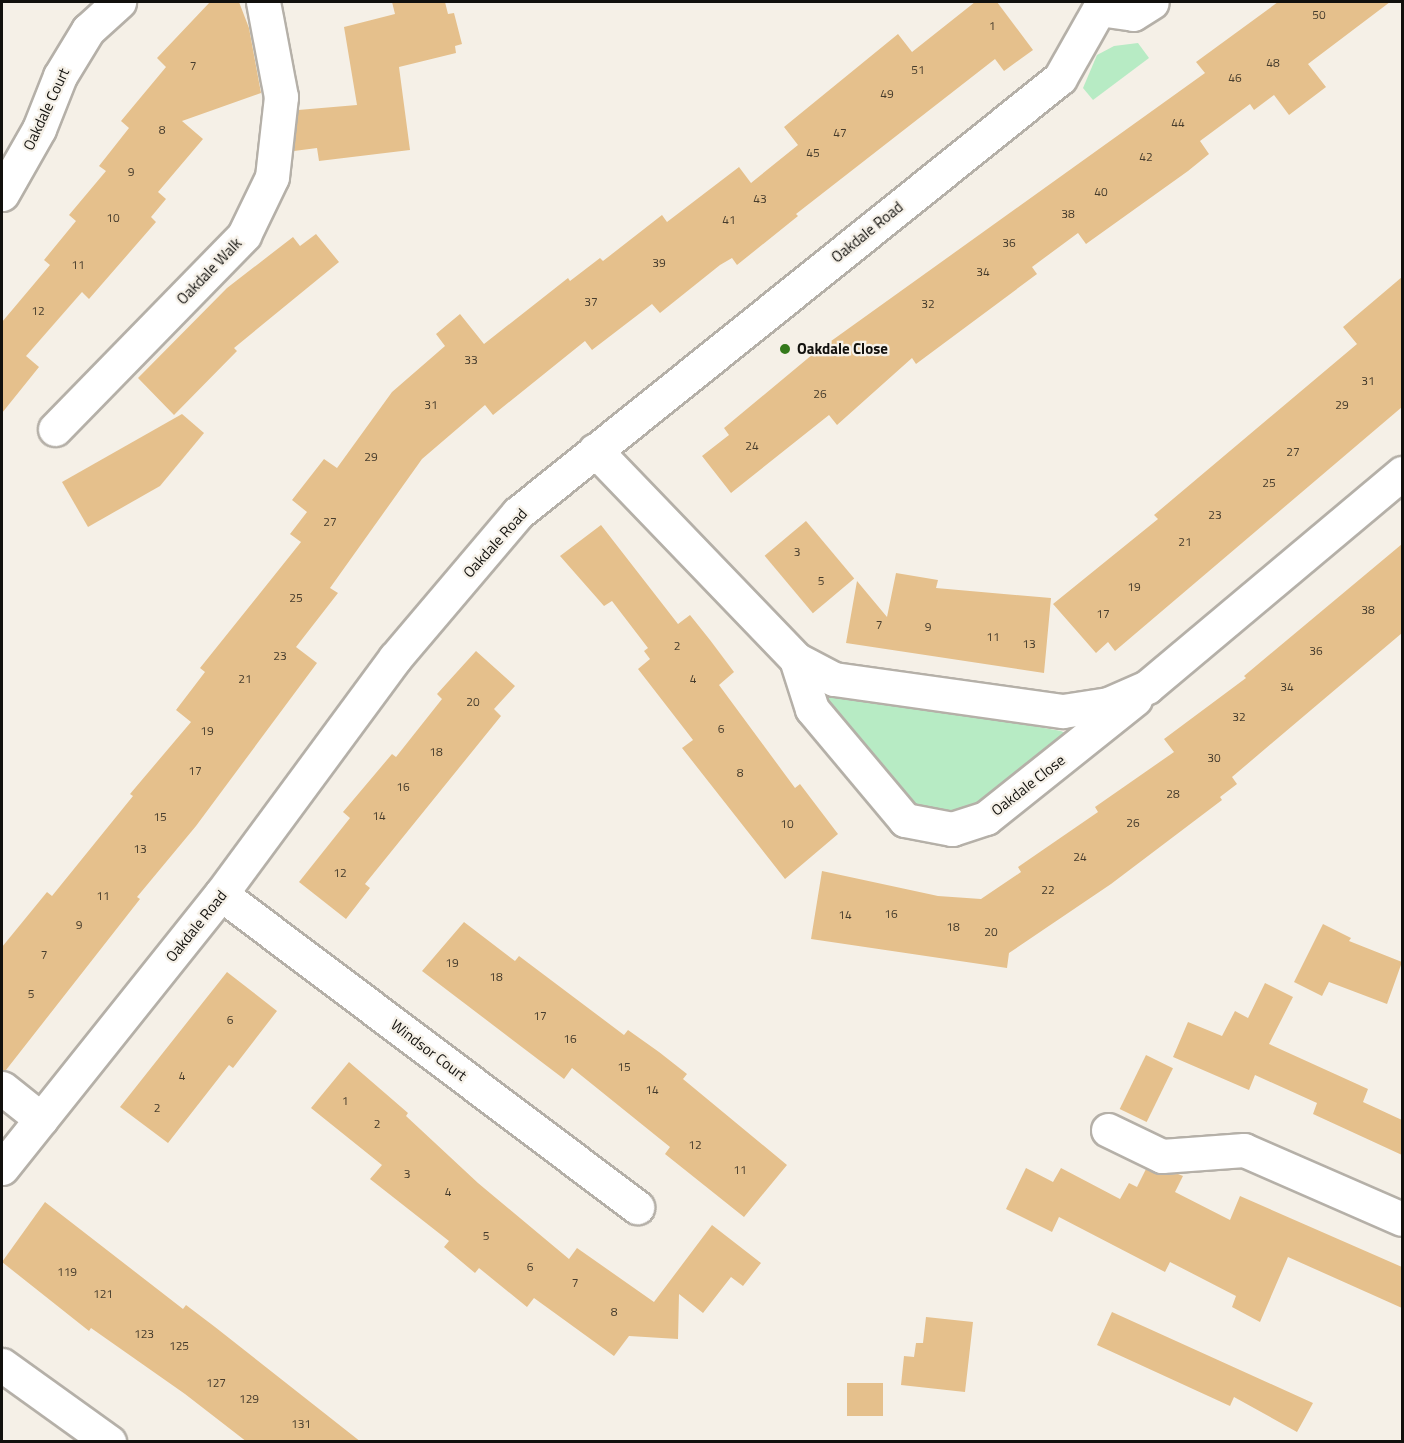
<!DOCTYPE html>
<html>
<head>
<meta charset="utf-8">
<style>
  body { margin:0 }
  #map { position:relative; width:1404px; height:1443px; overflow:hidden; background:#f5f0e7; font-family:"Titillium Web",sans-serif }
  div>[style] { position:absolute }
  .green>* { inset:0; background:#b7ebc4 }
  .building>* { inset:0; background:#e5c08c; transform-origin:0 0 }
  .roads { filter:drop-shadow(2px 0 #b5b0a8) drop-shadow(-2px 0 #b5b0a8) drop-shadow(0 2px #b5b0a8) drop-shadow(0 -2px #b5b0a8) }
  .minor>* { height:33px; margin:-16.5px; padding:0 16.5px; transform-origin:16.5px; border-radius:16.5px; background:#fff }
  .major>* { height:33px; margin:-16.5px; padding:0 16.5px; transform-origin:16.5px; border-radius:16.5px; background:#fff }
  .dots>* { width:16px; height:16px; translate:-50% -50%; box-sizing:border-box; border:3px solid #f5f0e7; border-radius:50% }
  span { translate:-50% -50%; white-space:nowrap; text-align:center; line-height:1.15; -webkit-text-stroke:4.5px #f5f0e7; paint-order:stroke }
  .number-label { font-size:12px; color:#463c2d }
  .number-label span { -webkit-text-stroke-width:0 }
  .street-label { font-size:15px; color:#11100d }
  .poi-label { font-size:15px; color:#11100d; font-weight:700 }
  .left { translate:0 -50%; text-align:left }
  .frame { position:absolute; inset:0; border:3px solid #11100d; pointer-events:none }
</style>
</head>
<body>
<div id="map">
  <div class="green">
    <div style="clip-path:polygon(1138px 43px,1149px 58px,1093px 100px,1083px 88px,1097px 55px,1114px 46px)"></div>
    <div style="clip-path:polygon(834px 691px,1061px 731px,1067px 734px,969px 814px,905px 805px,821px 701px,826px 693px)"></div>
  </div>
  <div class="building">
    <div style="clip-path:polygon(210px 2px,239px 2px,249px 28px,261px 93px,182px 121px,203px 139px,158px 192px,166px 199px,151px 217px,156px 222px,89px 299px,82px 292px,26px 356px,39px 367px,2px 413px,2px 322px,50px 265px,44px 260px,76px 221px,69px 215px,106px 171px,99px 166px,129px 128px,121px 121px,166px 67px,157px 58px)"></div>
    <div style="clip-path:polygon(392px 2px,445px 2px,448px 14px,454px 13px,462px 44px,455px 46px,456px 53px,399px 67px,410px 150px,319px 161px,317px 148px,294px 151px,298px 110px,357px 105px,344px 27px,395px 14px)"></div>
    <div style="clip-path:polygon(975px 2px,997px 2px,1033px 50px,1004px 71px,995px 59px,796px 214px,798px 216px,737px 265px,732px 258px,720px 265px,660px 313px,652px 304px,592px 350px,585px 341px,493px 415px,485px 405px,422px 459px,330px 588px,338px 593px,296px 647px,317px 663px,196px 826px,137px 897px,140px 899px,6px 1070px,2px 1070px,2px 947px,47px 892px,52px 896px,133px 796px,130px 794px,191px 722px,176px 710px,205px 672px,200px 668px,301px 542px,290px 534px,307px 512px,292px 500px,324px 459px,337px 468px,392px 392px,445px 346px,436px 334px,460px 314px,484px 344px,568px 278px,570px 281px,600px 258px,603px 261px,662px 215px,667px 222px,739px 167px,751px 183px,798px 145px,784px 127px,898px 34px,912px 52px)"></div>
    <div style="clip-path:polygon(1278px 2px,1390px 2px,1308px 64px,1326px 87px,1289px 115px,1274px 95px,1254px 110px,1250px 104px,1200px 141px,1209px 154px,1188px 171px,1086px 244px,1078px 233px,1032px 267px,1037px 274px,916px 364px,912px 358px,837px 425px,829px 415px,731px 493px,702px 456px,729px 435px,724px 428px,813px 354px,1205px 73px,1196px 62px)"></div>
    <div style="clip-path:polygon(316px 234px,339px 262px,234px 348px,237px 351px,174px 415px,138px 378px,227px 288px,293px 237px,300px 246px)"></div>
    <div style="clip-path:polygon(1402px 277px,1402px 407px,1115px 651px,1108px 642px,1096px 653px,1053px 604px,1158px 519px,1154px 515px,1357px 344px,1343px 327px)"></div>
    <div style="clip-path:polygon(182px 414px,204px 433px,160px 486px,88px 527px,62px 482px)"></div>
    <div style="left:806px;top:521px;width:75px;height:54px;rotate:50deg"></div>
    <div style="clip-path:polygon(601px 525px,678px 624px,690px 615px,710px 640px,734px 672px,719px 685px,795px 788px,800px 784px,838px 834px,785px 879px,682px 748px,693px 740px,638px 669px,650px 659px,644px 651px,648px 648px,612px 601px,604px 606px,560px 556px)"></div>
    <div style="clip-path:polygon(1402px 544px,1402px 633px,1232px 777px,1237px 784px,1220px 797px,1222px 800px,1111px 884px,1009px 953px,1007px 968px,811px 939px,822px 871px,938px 896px,981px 899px,1021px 872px,1018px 867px,1098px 812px,1095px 807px,1174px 752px,1164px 739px,1246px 678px,1244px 676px)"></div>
    <div style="clip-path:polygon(896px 573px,938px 580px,936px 588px,1051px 598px,1044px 673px,846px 643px,857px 581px,887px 617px)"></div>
    <div style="clip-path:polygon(476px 651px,515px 686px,494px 709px,501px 716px,365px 884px,370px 888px,346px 919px,299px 882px,350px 818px,343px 812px,392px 754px,396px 757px,442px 699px,437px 694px)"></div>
    <div style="clip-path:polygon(464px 922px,515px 961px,519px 956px,624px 1035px,628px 1030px,659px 1052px,687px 1074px,683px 1079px,787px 1165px,744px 1217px,665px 1154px,670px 1147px,572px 1068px,564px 1079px,422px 971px)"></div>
    <div style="clip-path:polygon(1323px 924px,1351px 938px,1349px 941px,1402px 962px,1387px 1004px,1329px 982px,1322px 996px,1294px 982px)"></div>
    <div style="clip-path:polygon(227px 972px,277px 1011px,233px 1068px,229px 1065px,168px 1143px,120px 1107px)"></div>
    <div style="clip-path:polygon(1265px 983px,1293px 997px,1269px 1044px,1368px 1089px,1363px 1102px,1402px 1120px,1402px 1155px,1313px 1114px,1317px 1103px,1255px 1075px,1249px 1090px,1173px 1057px,1188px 1022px,1222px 1036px,1235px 1011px,1248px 1018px)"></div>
    <div style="left:1146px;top:1055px;width:30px;height:60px;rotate:26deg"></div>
    <div style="clip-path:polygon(349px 1062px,408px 1113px,406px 1116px,478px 1183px,569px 1259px,577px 1248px,654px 1302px,712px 1225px,761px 1263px,743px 1286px,731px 1277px,703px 1313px,679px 1294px,678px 1339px,629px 1336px,614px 1356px,534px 1298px,527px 1307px,479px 1268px,475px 1273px,444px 1247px,449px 1241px,370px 1179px,382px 1165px,311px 1108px)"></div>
    <div style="clip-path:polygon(1026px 1168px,1053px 1182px,1061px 1168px,1120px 1199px,1129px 1183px,1137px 1187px,1146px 1169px,1163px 1175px,1178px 1174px,1183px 1176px,1175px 1192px,1230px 1220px,1240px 1196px,1402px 1267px,1402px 1308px,1288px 1257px,1260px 1322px,1232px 1307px,1236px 1296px,1170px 1262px,1165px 1272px,1059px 1217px,1052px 1232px,1006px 1209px)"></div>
    <div style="clip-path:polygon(45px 1202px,183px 1309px,186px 1305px,215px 1327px,361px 1442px,247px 1442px,185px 1394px,91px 1328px,89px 1331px,2px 1262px)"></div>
    <div style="clip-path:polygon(1112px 1312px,1313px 1403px,1297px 1432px,1234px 1397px,1230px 1406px,1097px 1345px)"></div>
    <div style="clip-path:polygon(926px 1317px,973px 1322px,965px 1392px,901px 1385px,904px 1356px,914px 1357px,916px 1343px,923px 1343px)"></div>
    <div style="left:847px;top:1383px;width:36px;height:33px"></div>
  </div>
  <div class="roads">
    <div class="minor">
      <div style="left:1099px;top:9px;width:34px;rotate:8deg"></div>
      <div style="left:1133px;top:14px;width:22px;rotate:-32deg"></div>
      <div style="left:2px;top:194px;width:75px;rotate:-60.4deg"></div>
      <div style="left:39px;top:129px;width:57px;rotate:-68.4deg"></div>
      <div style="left:60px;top:76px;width:54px;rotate:-58.7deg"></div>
      <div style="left:88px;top:30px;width:42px;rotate:-42.1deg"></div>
      <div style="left:55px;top:429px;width:271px;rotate:-45.7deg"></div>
      <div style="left:244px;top:235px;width:64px;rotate:-64.2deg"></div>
      <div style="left:272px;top:177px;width:81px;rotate:-83.6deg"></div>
      <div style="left:281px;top:97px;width:97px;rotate:-100.7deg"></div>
      <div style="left:595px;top:450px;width:290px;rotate:46.1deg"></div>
      <div style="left:796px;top:659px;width:43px;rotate:27.8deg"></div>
      <div style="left:834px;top:679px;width:231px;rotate:8deg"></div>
      <div style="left:1063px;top:711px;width:46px;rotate:-8.8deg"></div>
      <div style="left:1108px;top:704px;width:43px;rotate:-23.6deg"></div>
      <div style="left:1147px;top:687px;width:333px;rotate:-40deg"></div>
      <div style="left:796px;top:659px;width:52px;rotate:72.3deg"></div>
      <div style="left:812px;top:709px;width:145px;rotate:50deg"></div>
      <div style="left:905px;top:820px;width:48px;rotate:10.8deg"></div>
      <div style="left:952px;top:829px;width:36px;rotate:-18deg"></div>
      <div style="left:986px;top:818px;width:191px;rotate:-38.6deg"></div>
      <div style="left:221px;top:894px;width:521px;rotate:36.96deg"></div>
      <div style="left:2px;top:1088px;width:50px;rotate:38.5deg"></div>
      <div style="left:1108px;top:1130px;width:60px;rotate:25.7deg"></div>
      <div style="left:1162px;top:1156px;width:82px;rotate:-4.2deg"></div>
      <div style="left:1244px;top:1150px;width:172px;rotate:23.6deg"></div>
      <div style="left:2px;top:1168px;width:351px;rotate:-51.4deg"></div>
      <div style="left:221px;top:894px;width:293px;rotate:-53.6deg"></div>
      <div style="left:395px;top:658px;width:190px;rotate:-49.7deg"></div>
      <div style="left:518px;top:513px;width:695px;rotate:-38.75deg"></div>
      <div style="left:1060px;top:78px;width:79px;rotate:-60.5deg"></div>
    </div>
    <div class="major">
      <div style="left:2px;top:1365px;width:132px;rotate:35.7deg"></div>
    </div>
  </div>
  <div class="dots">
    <div style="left:785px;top:349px;background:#34791b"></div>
  </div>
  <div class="number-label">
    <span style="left:1319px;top:15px">50</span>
    <span style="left:992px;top:26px">1</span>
    <span style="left:1273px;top:63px">48</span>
    <span style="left:193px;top:66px">7</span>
    <span style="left:918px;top:70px">51</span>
    <span style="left:1235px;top:78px">46</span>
    <span style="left:887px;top:94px">49</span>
    <span style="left:1178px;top:123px">44</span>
    <span style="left:162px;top:130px">8</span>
    <span style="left:840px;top:133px">47</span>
    <span style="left:813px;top:153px">45</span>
    <span style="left:1146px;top:157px">42</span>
    <span style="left:131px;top:172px">9</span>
    <span style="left:1101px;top:192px">40</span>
    <span style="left:760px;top:199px">43</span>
    <span style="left:1068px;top:214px">38</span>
    <span style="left:113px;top:218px">10</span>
    <span style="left:729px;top:220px">41</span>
    <span style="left:1009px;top:243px">36</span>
    <span style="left:659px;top:263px">39</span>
    <span style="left:78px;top:265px">11</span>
    <span style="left:983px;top:272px">34</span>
    <span style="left:591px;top:302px">37</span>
    <span style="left:928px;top:304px">32</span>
    <span style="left:38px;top:311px">12</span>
    <span style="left:471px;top:360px">33</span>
    <span style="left:1368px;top:381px">31</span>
    <span style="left:820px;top:394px">26</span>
    <span style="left:431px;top:405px">31</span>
    <span style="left:1342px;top:405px">29</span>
    <span style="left:752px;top:446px">24</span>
    <span style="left:1293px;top:452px">27</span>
    <span style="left:371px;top:457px">29</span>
    <span style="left:1269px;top:483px">25</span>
    <span style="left:1215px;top:515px">23</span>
    <span style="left:330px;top:522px">27</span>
    <span style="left:1185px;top:542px">21</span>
    <span style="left:797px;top:552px">3</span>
    <span style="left:821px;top:581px">5</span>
    <span style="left:1134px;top:587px">19</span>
    <span style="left:296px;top:598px">25</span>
    <span style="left:1368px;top:610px">38</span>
    <span style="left:1103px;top:614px">17</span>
    <span style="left:879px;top:625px">7</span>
    <span style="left:928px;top:627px">9</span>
    <span style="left:993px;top:637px">11</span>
    <span style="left:1029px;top:644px">13</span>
    <span style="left:677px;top:646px">2</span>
    <span style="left:1316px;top:651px">36</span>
    <span style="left:280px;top:656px">23</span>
    <span style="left:245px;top:679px">21</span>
    <span style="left:693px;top:679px">4</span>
    <span style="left:1287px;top:687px">34</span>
    <span style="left:473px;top:702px">20</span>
    <span style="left:1239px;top:717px">32</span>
    <span style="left:721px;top:729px">6</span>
    <span style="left:207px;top:731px">19</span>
    <span style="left:436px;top:752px">18</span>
    <span style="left:1214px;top:758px">30</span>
    <span style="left:195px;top:771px">17</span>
    <span style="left:740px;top:773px">8</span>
    <span style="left:403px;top:787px">16</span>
    <span style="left:1173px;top:794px">28</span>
    <span style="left:379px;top:816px">14</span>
    <span style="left:160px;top:817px">15</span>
    <span style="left:1133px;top:823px">26</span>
    <span style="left:787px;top:824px">10</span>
    <span style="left:140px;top:849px">13</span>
    <span style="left:1080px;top:857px">24</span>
    <span style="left:340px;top:873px">12</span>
    <span style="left:1048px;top:890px">22</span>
    <span style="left:103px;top:896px">11</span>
    <span style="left:891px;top:914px">16</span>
    <span style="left:845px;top:915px">14</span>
    <span style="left:79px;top:925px">9</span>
    <span style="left:953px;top:927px">18</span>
    <span style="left:991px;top:932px">20</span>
    <span style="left:44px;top:955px">7</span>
    <span style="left:452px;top:963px">19</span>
    <span style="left:496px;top:977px">18</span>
    <span style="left:31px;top:994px">5</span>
    <span style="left:540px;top:1016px">17</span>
    <span style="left:230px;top:1020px">6</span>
    <span style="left:570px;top:1039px">16</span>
    <span style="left:624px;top:1067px">15</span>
    <span style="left:182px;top:1076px">4</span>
    <span style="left:652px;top:1090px">14</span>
    <span style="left:345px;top:1101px">1</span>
    <span style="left:157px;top:1108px">2</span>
    <span style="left:377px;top:1124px">2</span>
    <span style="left:695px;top:1145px">12</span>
    <span style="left:740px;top:1170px">11</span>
    <span style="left:407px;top:1174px">3</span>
    <span style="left:448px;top:1192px">4</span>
    <span style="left:486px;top:1236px">5</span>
    <span style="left:530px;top:1267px">6</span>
    <span style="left:67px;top:1272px">119</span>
    <span style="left:575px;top:1283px">7</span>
    <span style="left:103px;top:1294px">121</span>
    <span style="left:614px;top:1312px">8</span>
    <span style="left:144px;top:1334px">123</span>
    <span style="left:179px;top:1346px">125</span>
    <span style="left:216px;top:1383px">127</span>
    <span style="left:249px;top:1399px">129</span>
    <span style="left:301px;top:1424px">131</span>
  </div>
  <div class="street-label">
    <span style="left:46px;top:109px;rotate:-65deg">Oakdale Court</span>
    <span style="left:867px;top:232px;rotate:-39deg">Oakdale Road</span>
    <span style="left:209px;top:271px;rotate:-46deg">Oakdale Walk</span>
    <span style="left:495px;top:543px;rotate:-48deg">Oakdale Road</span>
    <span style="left:1028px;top:785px;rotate:-38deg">Oakdale Close</span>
    <span style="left:196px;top:926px;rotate:-51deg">Oakdale Road</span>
    <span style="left:429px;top:1050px;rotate:37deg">Windsor Court</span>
  </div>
  <div class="poi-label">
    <span class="left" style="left:797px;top:349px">Oakdale Close</span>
  </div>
  <div class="frame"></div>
</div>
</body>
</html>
